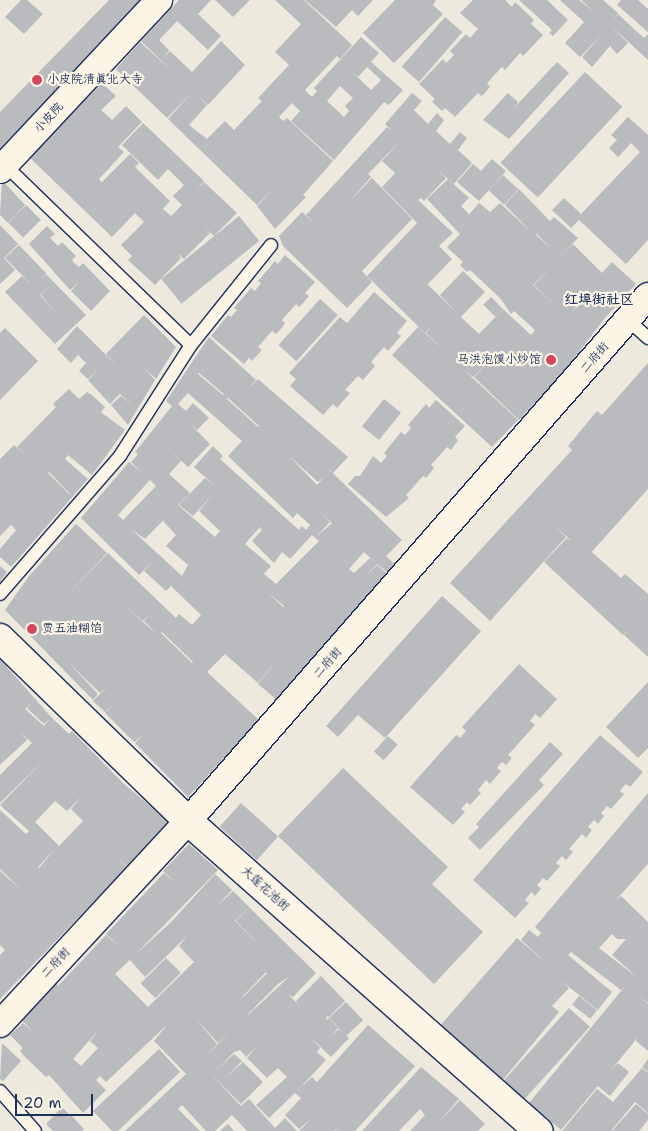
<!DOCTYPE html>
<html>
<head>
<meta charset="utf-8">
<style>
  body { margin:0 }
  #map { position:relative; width:648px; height:1131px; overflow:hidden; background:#eee9dd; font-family:"Shantell Sans","LXGW WenKai TC",sans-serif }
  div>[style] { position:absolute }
  .building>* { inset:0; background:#babbbe; transform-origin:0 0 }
  .roads { filter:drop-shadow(1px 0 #1b2f5e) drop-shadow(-1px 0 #1b2f5e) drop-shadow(0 1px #1b2f5e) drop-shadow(0 -1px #1b2f5e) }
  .service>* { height:12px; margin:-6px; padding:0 6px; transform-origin:6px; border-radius:6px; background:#fcf5e5 }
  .minor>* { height:26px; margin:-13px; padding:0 13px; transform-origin:13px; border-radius:13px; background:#fcf5e5 }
  .tertiary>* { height:28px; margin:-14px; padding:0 14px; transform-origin:14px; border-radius:14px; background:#fcf5e5 }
  .dots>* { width:14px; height:14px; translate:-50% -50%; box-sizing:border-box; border:2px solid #fcf5e5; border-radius:50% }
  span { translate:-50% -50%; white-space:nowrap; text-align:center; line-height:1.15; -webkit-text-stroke:4.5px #fcf5e5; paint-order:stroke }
  .poi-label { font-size:12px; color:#1b2f5e }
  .left { translate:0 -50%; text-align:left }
  .right { translate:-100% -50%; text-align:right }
  .street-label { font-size:12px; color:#1b2f5e }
  .neighbourhood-label { font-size:14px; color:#1b2f5e; font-weight:700 }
  .scale { position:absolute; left:15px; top:1094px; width:78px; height:22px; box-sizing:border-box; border:2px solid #1b2f5e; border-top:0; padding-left:6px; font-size:15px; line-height:18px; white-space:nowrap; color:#1b2f5e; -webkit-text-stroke:4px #fcf5e5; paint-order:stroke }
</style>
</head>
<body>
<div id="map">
  <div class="building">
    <div style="clip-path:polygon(21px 0,27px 0,43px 14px,24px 34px,5px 17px)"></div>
    <div style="clip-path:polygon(109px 0,150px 0,0 159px,0 112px)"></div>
    <div style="clip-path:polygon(evenodd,179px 0,211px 0,198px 14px,221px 36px,208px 50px,177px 21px,159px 40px,169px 50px,164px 57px,170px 51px,192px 72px,221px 41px,245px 65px,208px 105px,197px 95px,207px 105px,189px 125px,207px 139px,225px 121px,234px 130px,262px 101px,258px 98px,289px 65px,275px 52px,301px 24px,275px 0,304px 0,352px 45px,340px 59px,337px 56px,305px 90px,312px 97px,317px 91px,314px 88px,361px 37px,379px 53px,371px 62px,403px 90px,389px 105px,384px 102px,334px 160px,291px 121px,300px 111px,292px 103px,279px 117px,283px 121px,287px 118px,333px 161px,303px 195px,306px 197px,275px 229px,257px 206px,278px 184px,257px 205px,168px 119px,193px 91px,167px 118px,116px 69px,140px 42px,174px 73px,141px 41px,179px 0,367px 67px,381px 80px,371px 90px,352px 72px,358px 77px,367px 67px,179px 0,340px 86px,353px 98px,345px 106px,349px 111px,344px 117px,327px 101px,340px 86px)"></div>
    <div style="clip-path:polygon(215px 0,250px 0,233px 17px)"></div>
    <div style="clip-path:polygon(305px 0,373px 0,358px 16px,352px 10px,336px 27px)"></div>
    <div style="clip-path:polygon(395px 0,436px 0,433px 5px,443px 14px,394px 63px,363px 33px)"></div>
    <div style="clip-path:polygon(473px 0,505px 0,512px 7px,515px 2px,534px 20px,531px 24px,543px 35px,523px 56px,520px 53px,505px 70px,502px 67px,487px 83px,490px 87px,482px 96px,478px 93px,455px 117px,445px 108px,442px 111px,432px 102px,435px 99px,419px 84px,443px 59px,446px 63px,454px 55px,450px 51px,466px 34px,470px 38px,478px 29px,460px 13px)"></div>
    <div style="clip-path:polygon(519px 0,547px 0,568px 20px,553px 36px,549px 33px,552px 30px)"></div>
    <div style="clip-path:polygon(560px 0,579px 0,595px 13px,581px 0,603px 0,618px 13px,613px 20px,618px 14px,644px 38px,648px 34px,648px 60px,609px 24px,628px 43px,617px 54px,610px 46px,592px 67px,582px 57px,602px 34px,580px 57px,565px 43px,584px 22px)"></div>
    <div style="clip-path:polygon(621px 0,638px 0,648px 9px,648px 32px,617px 5px)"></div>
    <div style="left:445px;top:17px;width:23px;height:66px;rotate:41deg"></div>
    <div style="clip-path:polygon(557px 62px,569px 73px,509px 139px,483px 120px,508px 93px,518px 102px,514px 108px)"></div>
    <div style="left:585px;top:72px;width:51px;height:124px;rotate:43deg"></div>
    <div style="clip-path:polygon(102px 83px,116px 96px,101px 110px,112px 120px,126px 106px,142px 122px,118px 147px,124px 152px,99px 179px,102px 182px,130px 154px,139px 163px,135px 167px,170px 201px,163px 209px,171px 216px,182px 205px,173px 196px,184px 185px,168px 169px,158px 180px,122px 145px,143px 123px,204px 181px,195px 191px,204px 182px,237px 213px,214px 236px,202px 225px,210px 233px,184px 259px,177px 253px,181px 258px,155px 285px,128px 260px,132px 256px,121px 245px,144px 222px,135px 213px,112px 237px,27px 155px)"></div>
    <div style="clip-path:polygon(evenodd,412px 93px,422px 101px,414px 110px,428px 124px,437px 113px,444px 120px,436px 131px,450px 144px,460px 132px,467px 138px,458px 150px,472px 163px,454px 184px,434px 167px,446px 178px,424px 201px,421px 198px,418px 200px,453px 233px,439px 246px,452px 259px,428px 284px,426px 283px,457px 313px,440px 295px,463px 271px,485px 292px,461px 317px,479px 334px,503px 309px,531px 335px,535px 330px,514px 311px,511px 314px,500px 298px,470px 270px,467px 272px,460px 265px,463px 262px,447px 247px,460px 234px,427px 199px,448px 179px,469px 198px,461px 206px,469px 214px,466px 218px,479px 203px,490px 212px,500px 203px,532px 233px,505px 205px,519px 189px,550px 221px,554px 217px,578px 238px,560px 257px,573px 244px,602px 273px,612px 262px,636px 284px,605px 318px,545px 396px,543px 394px,519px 420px,474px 377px,492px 358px,473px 377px,464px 370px,518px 420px,492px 447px,392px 355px,418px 327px,445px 351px,426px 333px,433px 325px,425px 333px,367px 276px,417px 223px,382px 187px,395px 173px,382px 161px,402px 139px,368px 174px,371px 177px,346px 205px,372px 178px,412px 219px,362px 271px,372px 282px,347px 308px,283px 246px,279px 236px,302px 212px,318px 227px,306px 215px,387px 127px,393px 131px,385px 124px,412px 93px,543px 227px,537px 234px,551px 248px,536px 235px,543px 227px,412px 93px,554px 264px,534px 285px,556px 307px,533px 285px,554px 264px,412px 93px,571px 291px,582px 301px,589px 295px,571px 313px,576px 307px,565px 297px,571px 291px)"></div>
    <div style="clip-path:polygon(628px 117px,648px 135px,648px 240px,626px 264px,579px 220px,571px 228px,552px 210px,564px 198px,581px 214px,640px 152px,631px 143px,618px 157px,609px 148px,617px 140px,611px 135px)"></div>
    <div style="clip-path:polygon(492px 159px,506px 171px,479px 201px,457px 182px,473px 164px,481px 171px)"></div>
    <div style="left:503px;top:175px;width:21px;height:21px;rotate:43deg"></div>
    <div style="clip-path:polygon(2px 180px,25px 205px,8px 223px,0 215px)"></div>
    <div style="left:26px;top:205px;width:21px;height:25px;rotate:45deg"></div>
    <div style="left:239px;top:216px;width:32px;height:100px;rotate:51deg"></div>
    <div style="clip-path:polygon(0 225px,18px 244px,4px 258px,15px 270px,0 284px)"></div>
    <div style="clip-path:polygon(47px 226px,55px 234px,50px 238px,58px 246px,62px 242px,76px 256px,72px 260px,74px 263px,79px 267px,83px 263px,110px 291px,91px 311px,71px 291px,79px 282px,70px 290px,29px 244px)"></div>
    <div style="clip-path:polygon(evenodd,19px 245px,46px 273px,40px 279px,46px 274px,86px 315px,55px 344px,5px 292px,22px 276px,33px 286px,5px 258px,19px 245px,47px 288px,41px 295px,57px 314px,40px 295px,47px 288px)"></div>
    <div style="clip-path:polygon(285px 255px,315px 282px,305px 293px,309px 296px,304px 302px,299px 307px,296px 304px,282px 320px,285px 323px,281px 329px,276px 334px,272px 331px,258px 347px,262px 350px,252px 361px,249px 358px,244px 364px,211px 336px,228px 315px,231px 317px,237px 310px,234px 308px,251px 288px,255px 291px,261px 283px,258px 281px,275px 261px,278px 264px)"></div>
    <div style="clip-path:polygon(374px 292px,407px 321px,397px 333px,401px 336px,388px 351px,384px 347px,371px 362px,375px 366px,363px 380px,358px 376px,345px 390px,350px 393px,337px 408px,333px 404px,323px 415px,290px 386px,296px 379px,289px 373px,340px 317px,347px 323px)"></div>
    <div style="left:491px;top:297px;width:17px;height:11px;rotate:45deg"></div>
    <div style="left:320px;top:299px;width:24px;height:62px;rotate:42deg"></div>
    <div style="clip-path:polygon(144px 315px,176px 347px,156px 379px,144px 368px,155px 380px,128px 425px,111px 405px,121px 396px,134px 406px,120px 394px,110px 404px,88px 380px,99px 369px,88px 379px,79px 371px,86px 363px,78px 355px,71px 363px,57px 349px,77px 326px,119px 368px,106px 354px)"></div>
    <div style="clip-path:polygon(5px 328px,38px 361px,0 400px,0 333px)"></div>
    <div style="clip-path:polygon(evenodd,209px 337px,256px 380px,247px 390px,258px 379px,348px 457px,333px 473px,313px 454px,402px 540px,386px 556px,401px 570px,394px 578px,377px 564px,362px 580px,377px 565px,391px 577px,278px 701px,258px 684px,280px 656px,258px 683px,225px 654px,207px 672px,259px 720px,188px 797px,135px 743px,143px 735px,134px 742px,105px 713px,114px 704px,105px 712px,93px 701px,109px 685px,100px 693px,68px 662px,98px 694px,93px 700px,5px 610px,29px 576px,76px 524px,107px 553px,60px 603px,108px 553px,176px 618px,179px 614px,192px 625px,201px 615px,171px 586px,166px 591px,144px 571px,154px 560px,139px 575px,81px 518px,129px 462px,142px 473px,131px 462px,138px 454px,135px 452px,172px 406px,166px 401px,209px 337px,199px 373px,224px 394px,223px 395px,198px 374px,199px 373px,209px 337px,188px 393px,242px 441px,228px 456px,293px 518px,297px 513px,310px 525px,306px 530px,302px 526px,299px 530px,220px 459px,223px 456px,213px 446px,194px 467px,214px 485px,205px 478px,179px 505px,193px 516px,214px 493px,199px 511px,220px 531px,215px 537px,178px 505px,163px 521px,176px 535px,166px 546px,188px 565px,182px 576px,131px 529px,145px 539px,190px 493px,169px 474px,181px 461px,155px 437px,188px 467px,210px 444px,189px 423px,197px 430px,209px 418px,193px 403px,186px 411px,178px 404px,188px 393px,209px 337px,228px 398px,259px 426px,258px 427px,227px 399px,228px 398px,209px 337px,289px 456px,318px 482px,324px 477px,317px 485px,289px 456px,209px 337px,150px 480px,156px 486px,123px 520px,118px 515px,150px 480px,209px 337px,319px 511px,332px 523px,315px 538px,319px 541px,276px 584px,264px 574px,257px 582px,271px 566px,245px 544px,260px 527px,262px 530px,252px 541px,274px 563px,282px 552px,290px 559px,312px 535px,315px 538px,330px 522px,319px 511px,209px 337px,364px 552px,375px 562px,370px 558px,354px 573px,349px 569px,364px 552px,209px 337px,267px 592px,284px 606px,289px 601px,283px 607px,267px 592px,209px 337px,124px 605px,143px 621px,151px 613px,144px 621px,159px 636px,124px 605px,209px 337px,162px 632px,193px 662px,192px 663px,161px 633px,162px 632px)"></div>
    <div style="clip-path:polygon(648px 363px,648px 489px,588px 556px,592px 552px,621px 578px,625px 574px,648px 594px,648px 657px,624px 635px,630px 628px,623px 635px,544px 562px,567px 538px,572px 541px,549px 522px,566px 537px,490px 621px,450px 583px,572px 450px,568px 446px,597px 411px,602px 415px)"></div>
    <div style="clip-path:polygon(evenodd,69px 389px,79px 399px,87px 392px,92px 395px,105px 407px,101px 412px,125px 430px,92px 475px,68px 455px,65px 459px,88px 479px,11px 567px,0 557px,0 549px,16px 530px,11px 525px,0 536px,0 459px,14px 445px,45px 470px,17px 447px,56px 407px,53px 404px,69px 389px,49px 472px,70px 494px,70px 495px,48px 473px,49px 472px)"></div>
    <div style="left:384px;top:399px;width:22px;height:35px;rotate:39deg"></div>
    <div style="clip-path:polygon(436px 400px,465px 426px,455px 437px,458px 440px,451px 450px,447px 447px,431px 465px,434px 468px,426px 478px,423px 476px,406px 495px,409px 498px,386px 517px,348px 484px,355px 476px,360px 476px,373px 456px,381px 463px,387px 456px,384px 453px,401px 432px,405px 435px,411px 428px,408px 425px,426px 404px,429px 408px)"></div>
    <div style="clip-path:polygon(0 566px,7px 572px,0 582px)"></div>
    <div style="clip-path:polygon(442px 596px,481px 631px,385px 738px,358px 715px,338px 737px,326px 726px)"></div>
    <div style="clip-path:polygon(evenodd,0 659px,52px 718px,69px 734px,72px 731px,123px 783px,169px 822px,128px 867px,114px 855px,127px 867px,0 999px,0 955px,5px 950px,0 945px,0 871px,24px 892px,0 869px,0 810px,26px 834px,29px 831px,0 805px,46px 758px,0 803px,0 775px,32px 743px,21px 733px,27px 740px,0 765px,0 659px,32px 702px,27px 708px,44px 724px,50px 719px,44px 726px,25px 709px,32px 702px,0 659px,82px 796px,71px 809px,83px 821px,59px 846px,35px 822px,55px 801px,67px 811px,82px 796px,0 659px,13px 843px,38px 867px,56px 848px,39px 868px,62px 890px,13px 843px)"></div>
    <div style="clip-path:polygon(519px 664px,557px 699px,540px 718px,535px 714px,530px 721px,535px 725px,508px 755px,512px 758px,506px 765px,502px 762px,500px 764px,497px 768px,501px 771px,490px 784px,486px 780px,478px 790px,481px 793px,470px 805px,467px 802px,461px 809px,465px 812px,453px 825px,410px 787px,456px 735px,460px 738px,466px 731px,462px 727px)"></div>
    <div style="clip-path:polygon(648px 682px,648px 748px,638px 758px,606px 727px)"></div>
    <div style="clip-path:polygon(600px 735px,643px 772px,630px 787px,626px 784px,623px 787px,620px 791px,624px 794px,611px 809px,607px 806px,601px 813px,604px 816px,598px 824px,594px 820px,588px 827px,592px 830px,586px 838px,582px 834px,569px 849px,573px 852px,566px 860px,562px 856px,556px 863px,560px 866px,547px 881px,543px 878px,537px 885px,541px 889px,535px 896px,531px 892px,529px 895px,525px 900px,529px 903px,515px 918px,473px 880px)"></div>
    <div style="left:388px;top:736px;width:13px;height:21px;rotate:42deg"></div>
    <div style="clip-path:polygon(550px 742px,563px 754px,539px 780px,544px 785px,480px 850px,468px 838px,479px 827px,476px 824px)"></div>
    <div style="clip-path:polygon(343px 768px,448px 867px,432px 884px,483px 932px,434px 984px,278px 836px)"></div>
    <div style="clip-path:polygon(evenodd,648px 793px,648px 864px,615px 901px,621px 896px,648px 922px,648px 1003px,638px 995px,648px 1004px,648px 1051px,636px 1041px,639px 1036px,611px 1070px,618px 1063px,629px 1072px,610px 1096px,598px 1086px,561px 1130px,529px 1103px,626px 985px,621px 990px,571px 952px,568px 955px,612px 992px,598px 1010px,560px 980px,569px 988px,552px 1006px,559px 1012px,502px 1081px,478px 1060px,486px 1051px,477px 1060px,439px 1027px,517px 938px,549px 965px,521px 940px,529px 930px,538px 937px,541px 933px,548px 939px,535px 927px,648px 793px,612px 934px,617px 939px,626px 939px,612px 955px,638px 978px,599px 948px,612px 934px)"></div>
    <div style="left:241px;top:803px;width:50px;height:32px;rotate:42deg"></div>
    <div style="clip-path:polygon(evenodd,189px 844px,218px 870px,134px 956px,172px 921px,215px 874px,232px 890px,215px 908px,233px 891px,249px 907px,235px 921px,262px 948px,236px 921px,249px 907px,316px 973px,293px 997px,288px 994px,300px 1006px,296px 1001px,321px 976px,345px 1001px,329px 1017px,327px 1016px,326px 1020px,329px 1018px,338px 1028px,330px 1037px,339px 1029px,349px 1038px,331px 1057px,309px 1036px,320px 1048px,317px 1052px,326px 1060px,299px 1089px,312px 1077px,317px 1082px,368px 1025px,415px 1066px,355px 1131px,335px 1131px,340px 1126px,334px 1131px,299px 1131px,311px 1119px,299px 1129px,285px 1115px,301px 1098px,295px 1093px,269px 1118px,256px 1105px,287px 1077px,278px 1068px,267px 1078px,247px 1058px,257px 1046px,246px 1057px,240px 1050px,234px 1052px,217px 1070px,234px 1054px,242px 1061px,225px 1078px,243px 1062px,263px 1082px,241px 1104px,209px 1072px,241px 1106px,249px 1099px,275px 1128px,285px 1118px,297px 1131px,247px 1131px,232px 1115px,215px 1131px,206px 1131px,182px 1105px,178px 1109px,200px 1131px,125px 1131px,186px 1074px,154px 1041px,167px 1025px,106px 1082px,100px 1076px,96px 1080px,106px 1090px,83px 1113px,49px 1075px,46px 1077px,23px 1055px,20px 1051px,23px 1048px,10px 1035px,23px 1023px,33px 1032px,22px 1020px,27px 1013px,56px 983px,58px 986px,106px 935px,123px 950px,106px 934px,164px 873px,178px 885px,163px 871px,189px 844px,188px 935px,179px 946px,194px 962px,148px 1007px,115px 974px,130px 960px,145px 977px,188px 935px,189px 844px,266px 972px,267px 973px,243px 997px,242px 997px,266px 972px,189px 844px,290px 976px,248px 1015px,248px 1014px,278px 984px,290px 976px,189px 844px,194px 1017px,218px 1043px,229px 1033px,207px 1055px,217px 1044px,194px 1017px,189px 844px,101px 1027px,90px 1041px,98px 1048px,81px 1066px,73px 1059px,101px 1027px)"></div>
    <div style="left:166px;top:958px;width:21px;height:36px;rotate:45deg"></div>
    <div style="left:579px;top:996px;width:23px;height:11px;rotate:38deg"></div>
    <div style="left:346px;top:1002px;width:25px;height:23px;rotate:47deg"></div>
    <div style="left:569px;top:1008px;width:28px;height:99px;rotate:42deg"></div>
    <div style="clip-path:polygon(2px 1043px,21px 1061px,3px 1081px,0 1079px)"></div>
    <div style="clip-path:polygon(159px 1049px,180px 1072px,118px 1131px,112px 1131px,93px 1111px)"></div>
    <div style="clip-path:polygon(648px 1059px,648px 1072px,642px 1067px)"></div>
    <div style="clip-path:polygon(421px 1067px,459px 1099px,438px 1123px,460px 1100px,485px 1124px,478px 1131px,410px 1131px,425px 1115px,420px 1109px,399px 1131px,362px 1131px)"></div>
    <div style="clip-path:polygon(642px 1068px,648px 1073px,648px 1113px,635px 1102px,611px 1131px,562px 1131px,597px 1089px,613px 1102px)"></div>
    <div style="clip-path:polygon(636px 1104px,648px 1114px,648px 1120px,639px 1131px,612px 1131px)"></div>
    <div style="clip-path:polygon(62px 1107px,70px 1115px,64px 1121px,71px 1115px,84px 1129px,82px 1131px,53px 1131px,46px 1124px)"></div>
    <div style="clip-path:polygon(228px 1124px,234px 1131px,220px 1131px)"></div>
  </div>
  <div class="roads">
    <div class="service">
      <div style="left:4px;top:164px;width:260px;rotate:44.1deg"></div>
      <div style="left:628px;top:320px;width:27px;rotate:42deg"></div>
      <div style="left:0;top:594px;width:183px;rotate:-49deg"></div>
      <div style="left:120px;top:456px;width:132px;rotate:-57.4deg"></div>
      <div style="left:191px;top:345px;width:128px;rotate:-51.3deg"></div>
      <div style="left:0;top:1091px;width:53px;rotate:48.8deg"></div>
    </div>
    <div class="minor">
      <div style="left:0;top:170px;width:233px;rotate:-46.9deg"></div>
      <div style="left:0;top:1024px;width:277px;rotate:-47.2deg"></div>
      <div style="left:188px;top:821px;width:698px;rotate:-48.78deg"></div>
    </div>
    <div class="tertiary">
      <div style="left:0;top:638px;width:262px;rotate:44.2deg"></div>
      <div style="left:188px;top:821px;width:468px;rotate:41.5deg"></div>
    </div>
  </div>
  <div class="dots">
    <div style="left:37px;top:80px;background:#d1495b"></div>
    <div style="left:551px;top:360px;background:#d1495b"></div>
    <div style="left:32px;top:629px;background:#d1495b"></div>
  </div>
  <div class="poi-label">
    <span class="left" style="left:47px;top:80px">小皮院清真北大寺</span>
    <span class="right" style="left:541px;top:360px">马洪泡馍小炒馆</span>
    <span class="left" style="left:42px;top:629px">贾五油糊馅</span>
  </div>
  <div class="street-label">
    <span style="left:49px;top:118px;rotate:-47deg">小皮院</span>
    <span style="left:595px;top:358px;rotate:-49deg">二府街</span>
    <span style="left:328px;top:663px;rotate:-49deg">二府街</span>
    <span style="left:265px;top:889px;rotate:42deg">大莲花池街</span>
    <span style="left:56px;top:963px;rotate:-47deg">二府街</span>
  </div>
  <div class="neighbourhood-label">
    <span style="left:599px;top:299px">红埠街社区</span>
  </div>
  <div class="scale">20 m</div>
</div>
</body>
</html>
